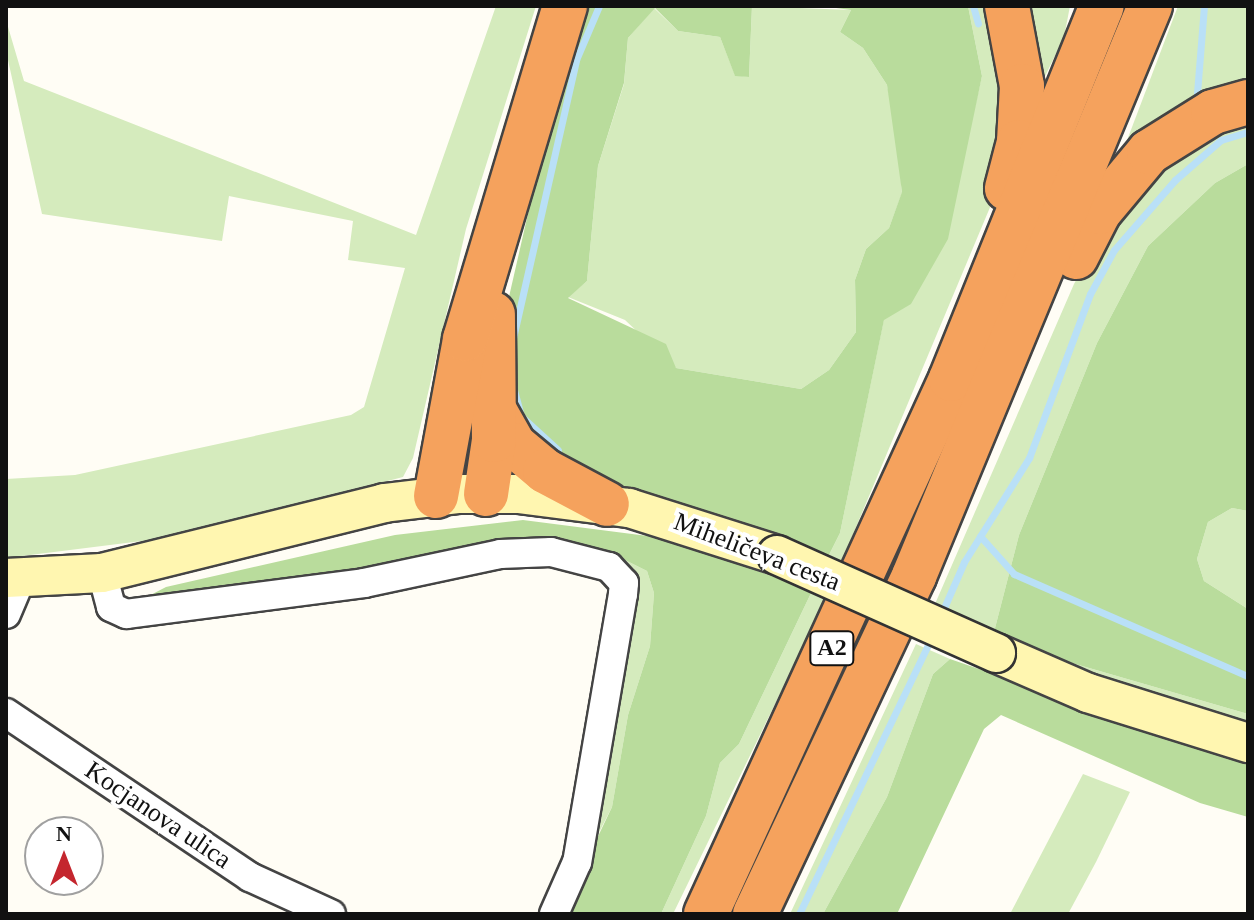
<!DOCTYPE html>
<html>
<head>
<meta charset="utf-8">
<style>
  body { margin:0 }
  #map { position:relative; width:1254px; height:920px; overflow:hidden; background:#fffdf5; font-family:Georgia,serif }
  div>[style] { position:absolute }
  .green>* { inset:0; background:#d5ebbd }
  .forest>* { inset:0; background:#b9dc9c }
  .stream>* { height:7px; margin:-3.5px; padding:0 3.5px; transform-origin:3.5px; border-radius:3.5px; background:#b9e0f7 }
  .roads { filter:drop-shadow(2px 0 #444) drop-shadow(-2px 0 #444) drop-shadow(0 2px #444) drop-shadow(0 -2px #444) }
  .street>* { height:28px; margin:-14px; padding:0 14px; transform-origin:14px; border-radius:14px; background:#fff }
  .secondary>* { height:38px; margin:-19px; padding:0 19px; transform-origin:19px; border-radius:19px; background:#fff6b0 }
  .highway>* { height:44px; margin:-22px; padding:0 22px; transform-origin:22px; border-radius:22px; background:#f5a25d }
  .bridges { filter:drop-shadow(2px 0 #333) drop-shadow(-2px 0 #333) drop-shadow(0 2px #333) drop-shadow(0 -2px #333) }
  .secondary-bridge>* { height:38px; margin:-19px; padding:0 19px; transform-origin:19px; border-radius:19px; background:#fff6b0 }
  span { translate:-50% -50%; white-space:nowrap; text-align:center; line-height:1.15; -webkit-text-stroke:8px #fff; paint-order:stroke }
  .shield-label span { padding:2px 6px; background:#fff; border:2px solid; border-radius:6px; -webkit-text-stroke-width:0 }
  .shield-label { font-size:24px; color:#111; font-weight:700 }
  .street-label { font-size:26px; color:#111 }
  .frame { position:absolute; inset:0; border:8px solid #111; pointer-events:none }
  .north { position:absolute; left:24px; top:816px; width:80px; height:80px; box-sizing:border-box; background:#fff; border:2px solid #a0a0a0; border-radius:50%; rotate:0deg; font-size:22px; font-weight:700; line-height:32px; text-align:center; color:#111 }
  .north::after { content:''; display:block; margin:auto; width:28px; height:36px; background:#c4262e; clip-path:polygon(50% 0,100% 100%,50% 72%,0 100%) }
</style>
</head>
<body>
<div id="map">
  <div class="green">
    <div style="clip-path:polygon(496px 6px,536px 6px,466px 229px,413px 458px,403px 477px,166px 538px,6px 558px,6px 479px,75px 475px,351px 415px,364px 407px,405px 268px,348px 260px,353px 221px,229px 196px,222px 241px,42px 214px,6px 51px,6px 20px,24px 81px,416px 235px)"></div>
    <div style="clip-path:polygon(752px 6px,851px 10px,840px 32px,863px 48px,887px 85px,897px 131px,902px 193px,889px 228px,866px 249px,855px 280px,856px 332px,829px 370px,801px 389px,676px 368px,625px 320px,568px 297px,587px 281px,598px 166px,624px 84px,628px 38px,654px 8px,678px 31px,720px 37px,735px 75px,749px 77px)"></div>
    <div style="clip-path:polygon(968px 6px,994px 6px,1007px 47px,996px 193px,841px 563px,828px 557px,840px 533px,884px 319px,899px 307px,970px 128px,982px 76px)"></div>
    <div style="clip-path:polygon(1020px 6px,1070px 6px,1064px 37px,1034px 99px)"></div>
    <div style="clip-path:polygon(1178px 6px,1248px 6px,1248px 92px,1118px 164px)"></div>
    <div style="clip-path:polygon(1248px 123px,1248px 164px,1215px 183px,1148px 246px,1097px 343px,1019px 535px,994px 632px,935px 604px,1074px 284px,1112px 215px,1206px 129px)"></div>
    <div style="clip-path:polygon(1232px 508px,1248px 511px,1248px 609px,1204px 581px,1197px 559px,1208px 522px)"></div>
    <div style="clip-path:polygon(621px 558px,647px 571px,654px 593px,650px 646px,628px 715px,612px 807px,586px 858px,633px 581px)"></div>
    <div style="clip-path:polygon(812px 591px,827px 597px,673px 914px,661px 914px,706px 816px,720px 763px,739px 744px)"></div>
    <div style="clip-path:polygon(861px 622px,874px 625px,736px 914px,719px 914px)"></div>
    <div style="clip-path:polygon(916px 644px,950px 659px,933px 674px,887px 797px,823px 914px,790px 914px)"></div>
    <div style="clip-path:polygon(1065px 661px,1248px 714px,1248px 721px,1142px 693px)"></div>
    <div style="clip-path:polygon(1083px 774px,1130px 792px,1096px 862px,1068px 914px,1010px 914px)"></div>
  </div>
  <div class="forest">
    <div style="clip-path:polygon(584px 6px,752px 6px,749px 77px,735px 76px,720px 37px,678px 31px,655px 8px,628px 38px,624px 83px,598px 166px,587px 281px,568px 298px,666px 344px,676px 368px,801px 389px,829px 370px,856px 332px,855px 280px,866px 249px,889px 228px,902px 192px,887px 85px,863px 48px,840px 32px,851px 10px,821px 6px,968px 6px,982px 76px,948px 239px,911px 304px,884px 320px,840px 533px,828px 557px,567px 467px,513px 423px,506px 310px,564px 56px)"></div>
    <div style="clip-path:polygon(1248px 164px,1248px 511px,1232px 508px,1208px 522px,1197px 559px,1204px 581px,1248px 609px,1248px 714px,1065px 661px,994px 632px,1019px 535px,1097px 343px,1148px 246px,1215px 183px)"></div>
    <div style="clip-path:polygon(523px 520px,671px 539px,812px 591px,739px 744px,720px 763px,706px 816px,661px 914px,561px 914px,612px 807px,628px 715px,650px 646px,654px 593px,647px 571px,621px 558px,553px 541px,495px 540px,330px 576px,137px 602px,166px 587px,395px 535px)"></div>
    <div style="clip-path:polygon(950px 659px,1248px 762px,1248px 817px,1200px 803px,1001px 715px,984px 729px,897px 914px,823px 914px,887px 797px,933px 674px)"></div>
  </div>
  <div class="stream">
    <div style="left:973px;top:6px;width:18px;rotate:74deg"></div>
    <div style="left:1197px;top:93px;width:87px;rotate:-85.4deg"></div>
    <div style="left:513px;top:338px;width:285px;rotate:-77.2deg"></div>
    <div style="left:576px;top:60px;width:59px;rotate:-66.9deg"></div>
    <div style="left:514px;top:390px;width:27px;rotate:75deg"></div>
    <div style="left:521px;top:416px;width:50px;rotate:42.6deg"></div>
    <div style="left:980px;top:536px;width:51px;rotate:48.2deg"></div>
    <div style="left:1014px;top:574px;width:255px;rotate:23.6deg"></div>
    <div style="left:940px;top:617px;width:60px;rotate:-66.4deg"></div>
    <div style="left:964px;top:562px;width:123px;rotate:-58deg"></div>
    <div style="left:1029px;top:458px;width:175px;rotate:-69.6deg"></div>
    <div style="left:1090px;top:294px;width:50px;rotate:-61.4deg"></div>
    <div style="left:1114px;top:250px;width:93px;rotate:-48.9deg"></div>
    <div style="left:1175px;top:180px;width:61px;rotate:-41deg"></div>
    <div style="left:1221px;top:140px;width:28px;rotate:-17deg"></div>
    <div style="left:799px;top:914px;width:308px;rotate:-64.4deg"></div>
  </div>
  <div class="roads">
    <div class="street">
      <div style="left:102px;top:573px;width:35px;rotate:75deg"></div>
      <div style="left:111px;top:607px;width:17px;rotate:25deg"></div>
      <div style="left:126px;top:614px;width:240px;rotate:-7.4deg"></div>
      <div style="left:364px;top:583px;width:139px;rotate:-12deg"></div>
      <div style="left:500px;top:554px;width:51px;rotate:-2.2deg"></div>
      <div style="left:551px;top:552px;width:60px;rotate:14.5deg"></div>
      <div style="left:609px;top:567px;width:22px;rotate:47deg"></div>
      <div style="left:624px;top:583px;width:11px;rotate:95deg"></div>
      <div style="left:623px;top:594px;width:272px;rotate:99.7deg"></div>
      <div style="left:577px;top:862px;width:57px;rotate:113.9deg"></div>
      <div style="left:6px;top:614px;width:39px;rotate:-67deg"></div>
      <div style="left:6px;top:713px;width:294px;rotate:33.9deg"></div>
      <div style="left:250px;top:877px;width:89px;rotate:24.6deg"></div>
    </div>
    <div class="secondary">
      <div style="left:6px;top:578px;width:96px;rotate:-3deg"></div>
      <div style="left:102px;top:573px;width:291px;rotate:-13.9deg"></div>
      <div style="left:384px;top:503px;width:76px;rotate:-6.8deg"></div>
      <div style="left:459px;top:494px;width:59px"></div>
      <div style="left:518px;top:494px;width:112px;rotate:7.2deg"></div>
      <div style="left:629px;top:508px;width:155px;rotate:17.6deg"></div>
      <div style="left:996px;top:653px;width:100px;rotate:23.5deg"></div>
      <div style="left:1088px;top:693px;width:168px;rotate:17.4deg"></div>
    </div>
    <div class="highway">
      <div style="left:1007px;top:6px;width:81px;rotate:79.4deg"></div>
      <div style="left:1022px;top:86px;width:56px;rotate:93.1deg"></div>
      <div style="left:1019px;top:142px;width:48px;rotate:104.6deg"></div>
      <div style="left:1076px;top:257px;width:51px;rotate:-62.9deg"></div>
      <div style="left:1099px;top:212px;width:78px;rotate:-50.2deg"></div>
      <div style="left:1149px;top:152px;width:75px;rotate:-32deg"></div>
      <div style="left:1213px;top:112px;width:36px;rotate:-16deg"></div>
      <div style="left:492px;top:406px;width:45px;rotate:60.6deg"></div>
      <div style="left:514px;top:445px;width:40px;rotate:40deg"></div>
      <div style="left:545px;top:471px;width:70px;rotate:28deg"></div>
      <div style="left:486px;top:494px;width:55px;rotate:-81.6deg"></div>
      <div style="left:494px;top:440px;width:126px;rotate:-90.5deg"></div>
      <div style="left:436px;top:496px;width:160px;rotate:-79.5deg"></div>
      <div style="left:465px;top:339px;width:348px;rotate:-73.3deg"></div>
      <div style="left:706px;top:914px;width:588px;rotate:-65.39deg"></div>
      <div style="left:951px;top:379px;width:402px;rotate:-68deg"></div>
      <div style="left:755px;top:914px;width:374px;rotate:-64.8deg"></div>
      <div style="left:914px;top:576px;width:617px;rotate:-67.51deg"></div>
    </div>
  </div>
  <div class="bridges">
    <div class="secondary-bridge">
      <div style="left:777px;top:555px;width:240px;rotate:24.1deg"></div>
    </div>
  </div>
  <div class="shield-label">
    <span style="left:832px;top:648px">A2</span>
  </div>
  <div class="street-label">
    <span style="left:757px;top:552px;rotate:21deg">Miheličeva cesta</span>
    <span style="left:158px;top:815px;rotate:34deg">Kocjanova ulica</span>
  </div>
  <div class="frame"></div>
  <div class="north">N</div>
</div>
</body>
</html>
